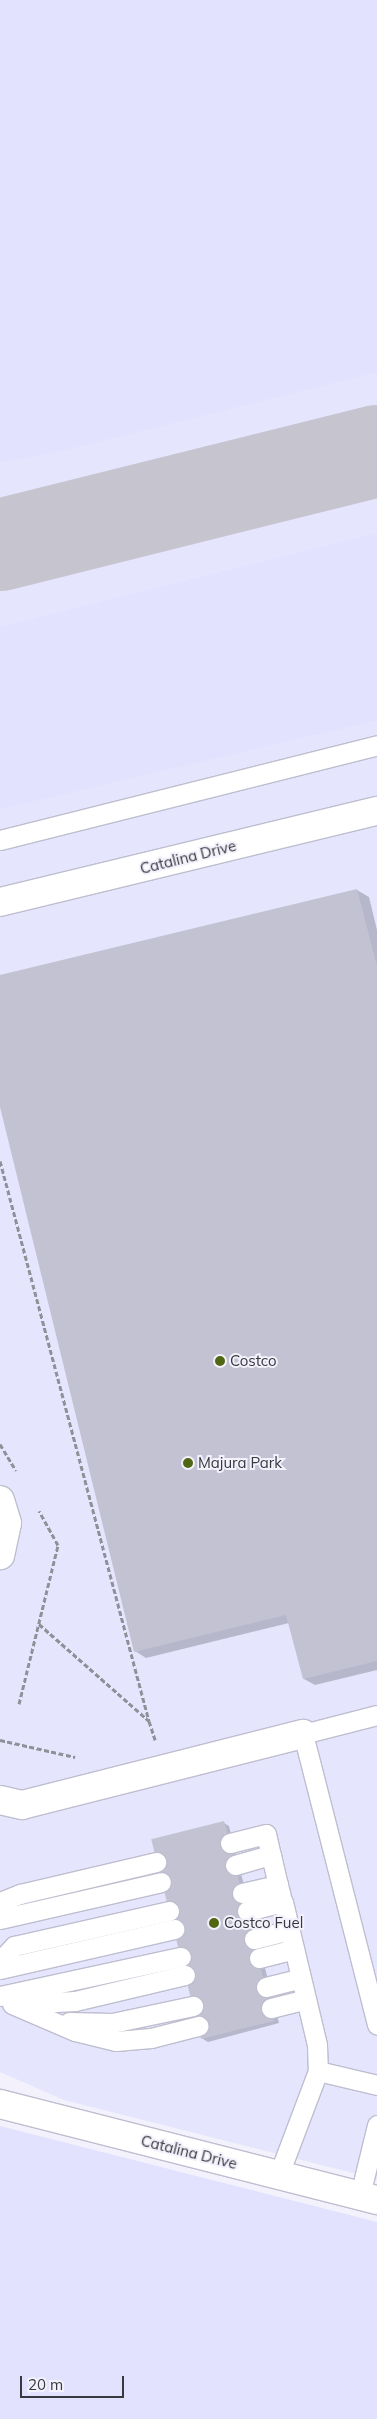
<!DOCTYPE html>
<html>
<head>
<meta charset="utf-8">
<style>
  body { margin:0 }
  #map { position:relative; width:377px; height:2419px; overflow:hidden; background:#f2f1fc; font-family:Mulish,sans-serif }
  div>[style] { position:absolute }
  .built>* { inset:0; background:#e5e5fe }
  .green>* { inset:0; background:#e2e1fe }
  .shadow>* { inset:0; background:#0003 }
  .taxiway>* { height:92px; margin:-46px; padding:0 46px; transform-origin:46px; border-radius:46px; background:#c6c4ce }
  .building>* { inset:0; background:#c2c2d3; transform-origin:0 0 }
  .path>* { height:3px; margin-top:-1.5px; transform-origin:0; background:repeating-linear-gradient(90deg,#909098 0 5px,transparent 0 7.5px) }
  .roads { filter:drop-shadow(1px 0 #bebecf) drop-shadow(-1px 0 #bebecf) drop-shadow(0 1px #bebecf) drop-shadow(0 -1px #bebecf) }
  .service>* { height:19px; margin:-9.5px; padding:0 9.5px; transform-origin:9.5px; border-radius:9.5px; background:#fff }
  .minor>* { height:28px; margin:-14px; padding:0 14px; transform-origin:14px; border-radius:14px; background:#fff }
  .dots>* { width:14px; height:14px; translate:-50% -50%; box-sizing:border-box; border:2px solid #f2f1fc; border-radius:50% }
  span { translate:-50% -50%; white-space:nowrap; text-align:center; line-height:1.15; -webkit-text-stroke:4px #f2f1fc; paint-order:stroke }
  .street-label { font-size:15px; color:#38383f }
  .poi-label { font-size:15px; color:#38383f }
  .left { translate:0 -50%; text-align:left }
  .scale { position:absolute; left:20px; top:2376px; width:104px; height:22px; box-sizing:border-box; border:2px solid #38383f; border-top:0; padding-left:6px; font-size:15px; line-height:18px; white-space:nowrap; color:#38383f; -webkit-text-stroke:4px #f2f1fc; paint-order:stroke }
</style>
</head>
<body>
<div id="map">
  <div class="built">
    <div style="clip-path:polygon(0 0,377px 0,377px 2179px,64px 2100px,0 2072px)"></div>
  </div>
  <div class="green">
    <div style="clip-path:polygon(0 0,377px 0,377px 372px,60px 451px,0 462px)"></div>
    <div style="clip-path:polygon(377px 533px,377px 720px,0 809px,0 627px)"></div>
    <div style="clip-path:polygon(0 2126px,377px 2222px,377px 2419px,0 2419px)"></div>
  </div>
  <div class="shadow">
    <div style="clip-path:polygon(357px 890px,369px 897px,377px 930px,377px 1670px,315px 1685px,304px 1679px,289px 1623px,146px 1658px,135px 1651px,0 1101px,0 976px)"></div>
    <div style="clip-path:polygon(224px 1823px,229px 1826px,279px 2023px,208px 2042px,203px 2039px)"></div>
  </div>
  <div class="taxiway">
    <div style="left:0;top:545px;width:389px;rotate:-14deg"></div>
  </div>
  <div class="building">
    <div style="clip-path:polygon(357px 889px,377px 966px,377px 1661px,303px 1679px,286px 1615px,134px 1652px,0 1107px,0 975px)"></div>
    <div style="left:224px;top:1821px;width:206px;height:75px;rotate:76deg"></div>
  </div>
  <div class="path">
    <div style="left:0;top:1161px;width:579px;rotate:75.1deg"></div>
    <div style="left:0;top:1444px;width:31px;rotate:59deg"></div>
    <div style="left:39px;top:1624px;width:147px;rotate:41.4deg"></div>
    <div style="left:149px;top:1721px;width:20px;rotate:72deg"></div>
    <div style="left:19px;top:1704px;width:164px;rotate:-76.2deg"></div>
    <div style="left:58px;top:1545px;width:39px;rotate:-119deg"></div>
    <div style="left:0;top:1740px;width:77px;rotate:12.8deg"></div>
  </div>
  <div class="roads">
    <div class="service">
      <div style="left:0;top:840px;width:389px;rotate:-14.1deg"></div>
      <div style="left:377px;top:1715px;width:76px;rotate:165.6deg"></div>
      <div style="left:303px;top:1734px;width:300px;rotate:75.7deg"></div>
      <div style="left:230px;top:1843px;width:37px;rotate:-14deg"></div>
      <div style="left:266px;top:1834px;width:22px;rotate:77deg"></div>
      <div style="left:235px;top:1865px;width:37px;rotate:-16deg"></div>
      <div style="left:271px;top:1855px;width:31px;rotate:77deg"></div>
      <div style="left:242px;top:1893px;width:37px;rotate:-13deg"></div>
      <div style="left:278px;top:1885px;width:11px;rotate:75deg"></div>
      <div style="left:0;top:1902px;width:22px;rotate:-22deg"></div>
      <div style="left:20px;top:1894px;width:140px;rotate:-13.2deg"></div>
      <div style="left:247px;top:1911px;width:37px;rotate:-14deg"></div>
      <div style="left:283px;top:1902px;width:147px;rotate:76.6deg"></div>
      <div style="left:317px;top:2045px;width:26px;rotate:88deg"></div>
      <div style="left:318px;top:2071px;width:61px;rotate:13.3deg"></div>
      <div style="left:0;top:1919px;width:165px;rotate:-12.9deg"></div>
      <div style="left:254px;top:1939px;width:37px;rotate:-14deg"></div>
      <div style="left:259px;top:1958px;width:36px;rotate:-14deg"></div>
      <div style="left:0;top:1961px;width:21px;rotate:-47deg"></div>
      <div style="left:14px;top:1946px;width:159px;rotate:-12.7deg"></div>
      <div style="left:0;top:1969px;width:179px;rotate:-12.9deg"></div>
      <div style="left:266px;top:1987px;width:36px;rotate:-14deg"></div>
      <div style="left:0;top:1996px;width:185px;rotate:-12.2deg"></div>
      <div style="left:12px;top:2004px;width:69px;rotate:23.2deg"></div>
      <div style="left:75px;top:2031px;width:42px;rotate:13.7deg"></div>
      <div style="left:116px;top:2041px;width:35px;rotate:-5deg"></div>
      <div style="left:151px;top:2038px;width:49px;rotate:-14.3deg"></div>
      <div style="left:18px;top:2004px;width:57px;rotate:-3deg"></div>
      <div style="left:75px;top:2001px;width:113px;rotate:-13.3deg"></div>
      <div style="left:271px;top:2008px;width:36px;rotate:-14deg"></div>
      <div style="left:69px;top:2022px;width:43px;rotate:1.3deg"></div>
      <div style="left:112px;top:2023px;width:83px;rotate:-11.9deg"></div>
      <div style="left:279px;top:2174px;width:110px;rotate:-69.3deg"></div>
      <div style="left:360px;top:2195px;width:72px;rotate:-76.3deg"></div>
    </div>
    <div class="minor">
      <div style="left:0;top:902px;width:388px;rotate:-13.6deg"></div>
      <div style="left:0;top:1500px;width:24px;rotate:73deg"></div>
      <div style="left:7px;top:1523px;width:33px;rotate:102deg"></div>
      <div style="left:0;top:1800px;width:23px;rotate:13deg"></div>
      <div style="left:22px;top:1805px;width:290px;rotate:-14.2deg"></div>
      <div style="left:0;top:2104px;width:389px;rotate:14.3deg"></div>
    </div>
  </div>
  <div class="dots">
    <div style="left:220px;top:1361px;background:#516612"></div>
    <div style="left:188px;top:1463px;background:#516612"></div>
    <div style="left:214px;top:1923px;background:#516612"></div>
  </div>
  <div class="street-label">
    <span style="left:188px;top:857px;rotate:-14deg">Catalina Drive</span>
    <span style="left:189px;top:2152px;rotate:14deg">Catalina Drive</span>
  </div>
  <div class="poi-label">
    <span class="left" style="left:230px;top:1361px">Costco</span>
    <span class="left" style="left:198px;top:1463px">Majura Park</span>
    <span class="left" style="left:224px;top:1923px">Costco Fuel</span>
  </div>
  <div class="scale">20 m</div>
</div>
</body>
</html>
